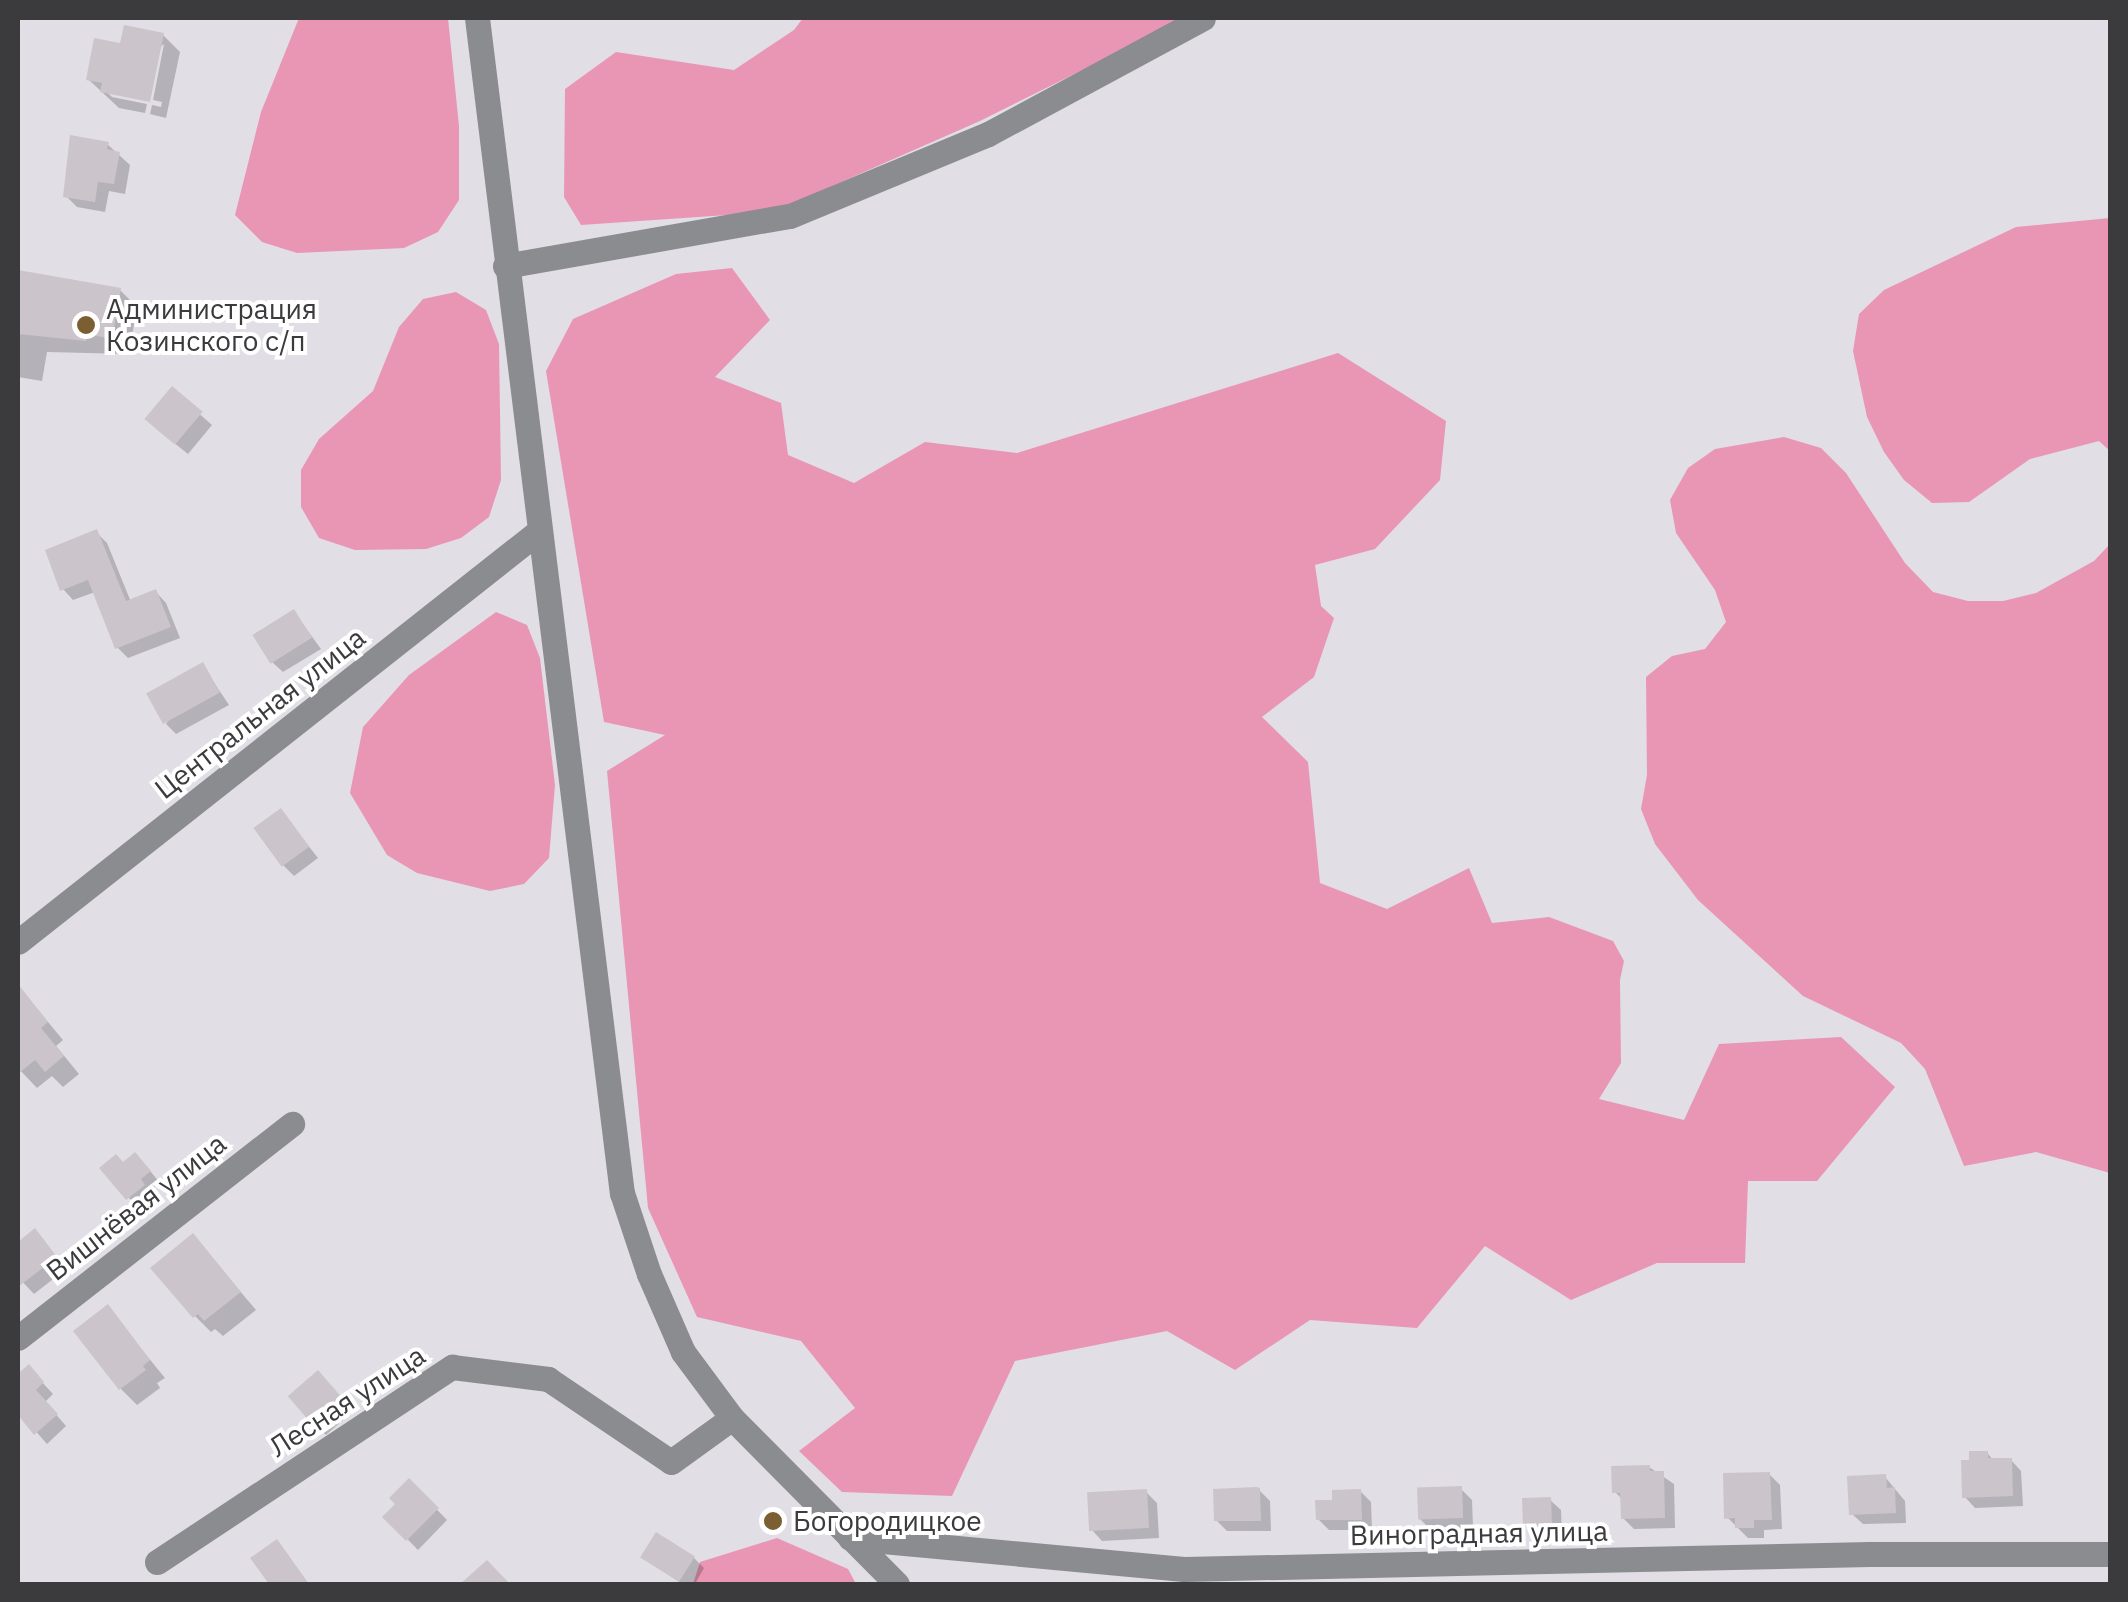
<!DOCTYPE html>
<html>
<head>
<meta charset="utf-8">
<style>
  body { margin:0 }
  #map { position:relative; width:2128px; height:1602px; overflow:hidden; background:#e1dee6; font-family:"IBM Plex Sans",sans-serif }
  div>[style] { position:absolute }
  .green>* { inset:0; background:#e996b4 }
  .shadow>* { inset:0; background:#0003; transform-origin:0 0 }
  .building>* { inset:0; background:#cbc4ca; transform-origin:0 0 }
  .minor>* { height:25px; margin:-12.5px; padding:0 12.5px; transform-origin:12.5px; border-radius:12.5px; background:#8b8c8f }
  .dots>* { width:28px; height:28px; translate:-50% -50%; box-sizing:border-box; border:5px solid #fff; border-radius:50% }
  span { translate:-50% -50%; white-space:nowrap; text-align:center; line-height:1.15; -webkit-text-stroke:8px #fff; paint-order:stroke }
  .poi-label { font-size:28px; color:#3b3a3d }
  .left { translate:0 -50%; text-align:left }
  .street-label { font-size:28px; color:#3b3a3d }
  .frame { position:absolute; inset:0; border:20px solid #3b3a3d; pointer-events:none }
</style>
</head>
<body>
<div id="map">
  <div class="green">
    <div style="clip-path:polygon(299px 18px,448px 18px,459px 126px,459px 200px,438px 232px,404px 248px,297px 253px,262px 242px,235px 215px,261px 112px)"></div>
    <div style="clip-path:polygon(803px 18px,1187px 18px,980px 121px,773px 212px,581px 225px,564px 197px,565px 89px,616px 52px,734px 70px,794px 30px)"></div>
    <div style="clip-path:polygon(2110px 218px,2110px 451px,2099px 441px,2030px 459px,1969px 502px,1932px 503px,1904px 480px,1884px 452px,1867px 417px,1853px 351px,1859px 314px,1884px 290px,2016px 227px)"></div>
    <div style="clip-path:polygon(732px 268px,770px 320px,715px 377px,781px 403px,788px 455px,854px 483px,925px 442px,1017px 453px,1338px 353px,1446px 421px,1440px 480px,1375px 549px,1315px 565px,1321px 606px,1334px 618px,1314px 677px,1262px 717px,1308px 762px,1320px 883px,1387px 909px,1469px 868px,1492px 923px,1549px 917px,1613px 941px,1624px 961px,1620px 980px,1621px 1063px,1599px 1099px,1684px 1120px,1719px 1044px,1841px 1037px,1895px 1087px,1817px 1181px,1748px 1181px,1745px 1263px,1657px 1263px,1571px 1300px,1485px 1246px,1417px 1328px,1310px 1320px,1235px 1370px,1167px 1331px,1015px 1361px,952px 1496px,842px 1492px,799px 1451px,855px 1408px,801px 1341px,697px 1317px,648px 1208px,607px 771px,665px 735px,604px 722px,546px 371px,573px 319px,676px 274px)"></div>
    <div style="clip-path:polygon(456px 292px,486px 310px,499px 344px,501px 480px,489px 517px,461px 538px,426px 549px,355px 550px,319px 538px,301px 507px,301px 470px,319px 439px,373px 391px,399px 327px,423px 299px)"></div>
    <div style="clip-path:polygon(1784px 437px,1821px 448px,1846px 473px,1905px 563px,1933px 592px,1968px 601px,2003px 601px,2036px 593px,2094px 561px,2110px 544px,2110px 1173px,2036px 1152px,1964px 1166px,1925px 1069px,1901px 1043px,1803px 996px,1698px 900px,1655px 844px,1641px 809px,1647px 775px,1646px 677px,1672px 656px,1705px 649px,1726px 622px,1715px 590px,1676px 533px,1670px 500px,1688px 468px,1715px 449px)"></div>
    <div style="clip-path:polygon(496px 612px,527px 625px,540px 658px,555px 785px,549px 858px,524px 884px,490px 891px,417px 873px,387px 855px,350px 793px,363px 727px,409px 675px)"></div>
    <div style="clip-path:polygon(777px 1538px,848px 1569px,856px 1584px,693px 1584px,700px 1562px)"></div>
  </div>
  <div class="shadow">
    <div style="clip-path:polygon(163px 35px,180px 52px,166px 118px,150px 114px,152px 105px,161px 107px,162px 102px,153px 100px,164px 44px,105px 90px,112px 97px,147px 104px,145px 113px,119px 108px,88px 79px,122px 46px)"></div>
    <div style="clip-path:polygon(107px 144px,130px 165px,125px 194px,109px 191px,105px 212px,77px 207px,66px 196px)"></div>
    <div style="clip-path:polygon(18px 273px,120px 290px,137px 307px,129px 354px,47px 352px,42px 381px,18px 377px)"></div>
    <div style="clip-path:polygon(172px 390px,212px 425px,188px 454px,158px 430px)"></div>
    <div style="clip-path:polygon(96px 532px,107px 543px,131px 602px,156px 592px,166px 603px,180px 638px,128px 658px,117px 647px,95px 592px,73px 600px,63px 589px)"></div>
    <div style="clip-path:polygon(294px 612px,321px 649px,283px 672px,272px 662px)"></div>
    <div style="clip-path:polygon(203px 666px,229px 705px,176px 734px,166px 724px)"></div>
    <div style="clip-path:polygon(281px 811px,318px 858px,294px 876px,283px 865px)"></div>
    <div style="clip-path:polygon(18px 986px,63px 1040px,56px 1046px,79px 1074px,63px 1087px,52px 1076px,37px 1088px,18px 1068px)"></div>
    <div style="clip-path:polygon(124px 1164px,146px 1166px,160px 1183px,149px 1191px,154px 1197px,139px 1209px,103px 1168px)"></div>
    <div style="clip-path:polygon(35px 1231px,66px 1269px,34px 1294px,18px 1277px,18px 1245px)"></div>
    <div style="clip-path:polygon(193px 1236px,256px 1310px,223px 1336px,215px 1329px,211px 1332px,195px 1316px)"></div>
    <div style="clip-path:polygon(107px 1307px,165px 1378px,157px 1383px,160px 1388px,137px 1405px,121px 1389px)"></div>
    <div style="clip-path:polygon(29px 1368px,53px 1394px,45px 1402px,66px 1426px,47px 1444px,18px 1411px,18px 1377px)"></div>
    <div style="clip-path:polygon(328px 1384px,352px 1412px,326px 1435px,315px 1424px)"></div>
    <div style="clip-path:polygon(1987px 1453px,1994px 1461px,2011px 1460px,2021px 1471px,2023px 1506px,1975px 1508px,1965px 1497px)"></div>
    <div style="clip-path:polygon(1649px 1467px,1674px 1484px,1675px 1528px,1634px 1529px,1623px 1518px,1623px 1500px,1615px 1492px)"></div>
    <div style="clip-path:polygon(1769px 1474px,1780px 1485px,1782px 1529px,1764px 1530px,1764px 1538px,1748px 1538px,1727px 1517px)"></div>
    <div style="left:2108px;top:1474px;width:2px;height:28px"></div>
    <div style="clip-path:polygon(1885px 1477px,1905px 1501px,1906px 1523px,1863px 1524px,1852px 1514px)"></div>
    <div style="clip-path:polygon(409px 1481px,447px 1520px,418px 1550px,386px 1517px,399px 1504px)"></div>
    <div style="clip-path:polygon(1461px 1489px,1472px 1500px,1473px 1528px,1431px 1530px,1420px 1519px)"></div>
    <div style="clip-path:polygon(1259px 1490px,1270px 1501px,1271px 1531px,1227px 1531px,1216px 1520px)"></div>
    <div style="clip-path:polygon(1360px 1491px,1371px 1502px,1372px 1530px,1329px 1530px,1318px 1519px,1335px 1502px)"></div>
    <div style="clip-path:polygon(1146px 1492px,1157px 1503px,1159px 1538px,1102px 1541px,1092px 1530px)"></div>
    <div style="clip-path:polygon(1550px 1500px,1561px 1510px,1562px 1536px,1535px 1537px,1525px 1526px)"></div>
    <div style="clip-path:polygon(643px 1557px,694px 1558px,704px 1568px,695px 1584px,682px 1584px)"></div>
  </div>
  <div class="building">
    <div style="clip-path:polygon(124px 25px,164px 33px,150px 102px,100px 92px,102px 83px,86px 80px,94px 38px,120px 43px)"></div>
    <div style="clip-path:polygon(70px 135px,109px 142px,107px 149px,120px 152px,114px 184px,98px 182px,95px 202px,63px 197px)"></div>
    <div style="clip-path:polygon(18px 270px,121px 288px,112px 339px,87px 334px,86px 341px,18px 334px)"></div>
    <div style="left:172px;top:386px;width:40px;height:43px;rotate:40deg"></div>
    <div style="clip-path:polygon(97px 529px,126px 601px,156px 589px,171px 627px,115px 649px,88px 580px,60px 591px,45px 550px)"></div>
    <div style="left:294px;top:609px;width:34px;height:49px;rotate:58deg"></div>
    <div style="left:203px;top:662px;width:35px;height:65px;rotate:61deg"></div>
    <div style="left:281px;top:808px;width:48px;height:34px;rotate:54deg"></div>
    <div style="clip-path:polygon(18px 984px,48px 1022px,41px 1028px,64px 1056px,45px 1072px,35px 1060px,18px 1074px)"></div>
    <div style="clip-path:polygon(135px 1152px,151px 1171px,141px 1179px,145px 1185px,126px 1200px,99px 1168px,116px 1154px,123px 1162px)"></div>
    <div style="clip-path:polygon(35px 1228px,57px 1257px,18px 1287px,18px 1242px)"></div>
    <div style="clip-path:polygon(193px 1233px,241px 1292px,204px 1321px,198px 1314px,193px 1318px,150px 1268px)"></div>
    <div style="clip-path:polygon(108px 1304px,150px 1360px,143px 1366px,146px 1370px,119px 1390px,73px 1331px)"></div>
    <div style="clip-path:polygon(29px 1364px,44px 1382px,36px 1390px,58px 1414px,34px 1435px,18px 1415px,18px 1368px,20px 1372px)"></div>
    <div style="left:318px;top:1370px;width:40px;height:40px;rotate:49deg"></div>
    <div style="clip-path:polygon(1969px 1451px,1988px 1451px,1988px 1458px,2012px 1458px,2013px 1496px,1962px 1498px,1961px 1460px,1969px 1460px)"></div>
    <div style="clip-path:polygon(1650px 1465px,1650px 1471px,1664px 1471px,1665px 1518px,1621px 1519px,1620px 1493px,1612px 1493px,1611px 1466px)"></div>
    <div style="clip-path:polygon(1770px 1472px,1772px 1520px,1754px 1520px,1754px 1528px,1735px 1528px,1735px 1518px,1724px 1519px,1723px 1473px)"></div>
    <div style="clip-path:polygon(1886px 1474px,1887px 1488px,1895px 1487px,1896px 1513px,1849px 1515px,1847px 1476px)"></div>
    <div style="clip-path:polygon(409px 1478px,439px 1508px,406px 1541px,382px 1517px,395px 1504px,389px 1498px)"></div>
    <div style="left:1462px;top:1486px;width:32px;height:45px;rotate:88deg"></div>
    <div style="clip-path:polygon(1256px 1487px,1260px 1488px,1261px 1521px,1214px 1521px,1213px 1489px)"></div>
    <div style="left:1147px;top:1489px;width:39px;height:60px;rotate:87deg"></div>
    <div style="clip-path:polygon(1361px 1489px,1362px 1520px,1316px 1520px,1315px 1500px,1332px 1500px,1332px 1490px)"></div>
    <div style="left:1551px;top:1497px;width:29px;height:29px;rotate:88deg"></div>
    <div style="left:656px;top:1532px;width:46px;height:30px;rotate:32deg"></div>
    <div style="clip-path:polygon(277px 1539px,309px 1584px,269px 1584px,250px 1558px)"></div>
    <div style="clip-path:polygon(487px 1560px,510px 1584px,460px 1584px)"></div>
  </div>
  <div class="minor">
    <div style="left:477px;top:18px;width:1184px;rotate:82.97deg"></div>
    <div style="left:622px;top:1193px;width:85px;rotate:71.6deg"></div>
    <div style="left:649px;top:1274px;width:85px;rotate:66.4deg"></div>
    <div style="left:683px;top:1352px;width:82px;rotate:53.4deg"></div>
    <div style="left:732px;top:1418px;width:234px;rotate:45.2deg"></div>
    <div style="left:505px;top:266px;width:289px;rotate:-10deg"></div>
    <div style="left:790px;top:216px;width:214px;rotate:-22.5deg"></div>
    <div style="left:988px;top:134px;width:244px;rotate:-28.3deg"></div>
    <div style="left:18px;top:942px;width:664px;rotate:-38.27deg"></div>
    <div style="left:18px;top:1338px;width:348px;rotate:-38deg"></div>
    <div style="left:850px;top:1538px;width:335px;rotate:5.3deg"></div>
    <div style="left:1184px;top:1569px;width:686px;rotate:-1.25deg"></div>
    <div style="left:1870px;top:1554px;width:240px"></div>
    <div style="left:157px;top:1562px;width:354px;rotate:-33.5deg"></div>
    <div style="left:452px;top:1367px;width:97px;rotate:7.1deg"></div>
    <div style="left:548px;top:1379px;width:148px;rotate:34deg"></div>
    <div style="left:671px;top:1462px;width:75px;rotate:-35.8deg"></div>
  </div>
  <div class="dots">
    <div style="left:86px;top:325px;background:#7b5f32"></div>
    <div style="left:773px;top:1521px;background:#7b5f32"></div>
  </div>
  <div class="poi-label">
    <span class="left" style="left:106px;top:325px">Администрация<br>Козинского с/п</span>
    <span class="left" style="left:793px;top:1521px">Богородицкое</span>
  </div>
  <div class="street-label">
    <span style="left:260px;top:713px;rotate:-38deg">Центральная улица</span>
    <span style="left:136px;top:1207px;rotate:-38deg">Вишнёвая улица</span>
    <span style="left:347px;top:1401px;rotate:-33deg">Лесная улица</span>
    <span style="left:1479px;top:1533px;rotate:-1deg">Виноградная улица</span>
  </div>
  <div class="frame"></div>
</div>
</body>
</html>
